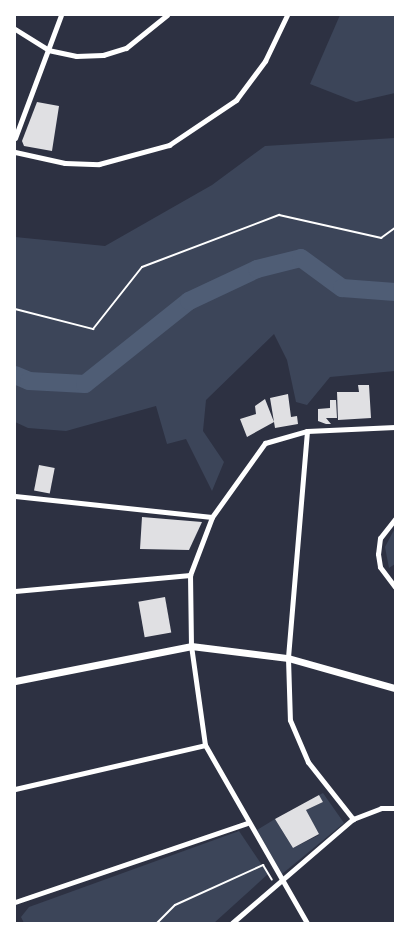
<!DOCTYPE html>
<html>
<head>
<meta charset="utf-8">
<style>
  body { margin:0 }
  #map { position:relative; width:410px; height:938px; overflow:hidden; background:#2d3142; font-family:"Archivo Narrow",sans-serif }
  div>[style] { position:absolute }
  .green>* { inset:0; background:#3c4559 }
  .river>* { height:18px; margin:-9px; padding:0 9px; transform-origin:9px; border-radius:9px; background:#4f5d75 }
  .building>* { inset:0; background:#e0e0e3; transform-origin:0 0 }
  .path>* { height:2px; margin:-1px; padding:0 1px; transform-origin:1px; border-radius:1px; background:#fff }
  .minor>* { height:5px; margin:-2.5px; padding:0 2.5px; transform-origin:2.5px; border-radius:2.5px; background:#fff }
  .tertiary>* { height:7px; margin:-3.5px; padding:0 3.5px; transform-origin:3.5px; border-radius:3.5px; background:#fff }
  span { translate:-50% -50%; white-space:nowrap; text-align:center; line-height:1.15; -webkit-text-stroke:4px #fff; paint-order:stroke }
  .frame { position:absolute; inset:0; border:16px solid #fff; pointer-events:none }
</style>
</head>
<body>
<div id="map">
  <div class="green">
    <div style="clip-path:polygon(340px 15px,395px 15px,395px 93px,356px 102px,310px 84px)"></div>
    <div style="clip-path:polygon(395px 138px,395px 371px,330px 377px,307px 405px,296px 402px,287px 360px,274px 334px,206px 400px,203px 431px,224px 462px,212px 491px,186px 439px,167px 444px,156px 406px,66px 431px,28px 428px,15px 422px,15px 237px,105px 246px,212px 185px,265px 146px)"></div>
    <div style="clip-path:polygon(395px 528px,395px 564px,389px 568px,385px 547px)"></div>
    <div style="clip-path:polygon(323px 793px,344px 823px,282px 874px,257px 830px,275px 819px,293px 848px,319px 835px,306px 810px,323px 802px,319px 795px)"></div>
    <div style="clip-path:polygon(239px 831px,268px 874px,214px 923px,24px 923px,21px 917px,29px 907px)"></div>
  </div>
  <div class="river">
    <div style="left:15px;top:375px;width:15px;rotate:23deg"></div>
    <div style="left:29px;top:381px;width:56px;rotate:3.1deg"></div>
    <div style="left:85px;top:384px;width:133px;rotate:-38.6deg"></div>
    <div style="left:189px;top:301px;width:75px;rotate:-25.2deg"></div>
    <div style="left:257px;top:269px;width:45px;rotate:-14deg"></div>
    <div style="left:301px;top:258px;width:51px;rotate:36.2deg"></div>
    <div style="left:342px;top:288px;width:53px;rotate:4.3deg"></div>
  </div>
  <div class="building">
    <div style="clip-path:polygon(37px 102px,59px 106px,52px 151px,24px 146px,22px 141px)"></div>
    <div style="clip-path:polygon(358px 385px,369px 385px,371px 418px,338px 420px,337px 392px,359px 392px)"></div>
    <div style="clip-path:polygon(288px 394px,291px 417px,297px 416px,298px 424px,275px 428px,274px 422px,247px 437px,240px 419px,256px 414px,255px 406px,265px 399px,274px 422px,270px 398px)"></div>
    <div style="clip-path:polygon(330px 400px,336px 400px,337px 418px,326px 418px,331px 424px,326px 424px,318px 421px,318px 409px,330px 408px)"></div>
    <div style="left:39px;top:465px;width:16px;height:26px;rotate:11deg"></div>
    <div style="clip-path:polygon(142px 517px,202px 522px,189px 550px,140px 549px)"></div>
    <div style="left:165px;top:597px;width:36px;height:27px;rotate:80deg"></div>
    <div style="clip-path:polygon(319px 795px,323px 802px,306px 810px,319px 834px,293px 848px,275px 819px)"></div>
  </div>
  <div class="path">
    <div style="left:15px;top:309px;width:81px;rotate:14.4deg"></div>
    <div style="left:93px;top:329px;width:79px;rotate:-51.7deg"></div>
    <div style="left:142px;top:267px;width:147px;rotate:-20.8deg"></div>
    <div style="left:279px;top:215px;width:105px;rotate:12.7deg"></div>
    <div style="left:381px;top:238px;width:17px;rotate:-36deg"></div>
    <div style="left:157px;top:923px;width:25px;rotate:-45deg"></div>
    <div style="left:175px;top:905px;width:97px;rotate:-24.4deg"></div>
    <div style="left:263px;top:865px;width:17px;rotate:59deg"></div>
  </div>
  <div class="minor">
    <div style="left:15px;top:29px;width:39px;rotate:32deg"></div>
    <div style="left:48px;top:50px;width:29px;rotate:12deg"></div>
    <div style="left:76px;top:56px;width:27px;rotate:-2deg"></div>
    <div style="left:103px;top:55px;width:24px;rotate:-17deg"></div>
    <div style="left:126px;top:48px;width:53px;rotate:-38.8deg"></div>
    <div style="left:15px;top:138px;width:131px;rotate:-69.5deg"></div>
    <div style="left:15px;top:152px;width:51px;rotate:12.4deg"></div>
    <div style="left:65px;top:163px;width:34px;rotate:2deg"></div>
    <div style="left:99px;top:164px;width:73px;rotate:-15.2deg"></div>
    <div style="left:169px;top:145px;width:81px;rotate:-33.9deg"></div>
    <div style="left:236px;top:100px;width:49px;rotate:-53.4deg"></div>
    <div style="left:265px;top:61px;width:51px;rotate:-64.4deg"></div>
    <div style="left:307px;top:431px;width:228px;rotate:94.8deg"></div>
    <div style="left:288px;top:658px;width:62px;rotate:88.2deg"></div>
    <div style="left:290px;top:720px;width:46px;rotate:66.8deg"></div>
    <div style="left:308px;top:762px;width:73px;rotate:51.7deg"></div>
    <div style="left:15px;top:496px;width:198px;rotate:6.1deg"></div>
    <div style="left:395px;top:519px;width:24px;rotate:128deg"></div>
    <div style="left:380px;top:538px;width:16px;rotate:97deg"></div>
    <div style="left:378px;top:554px;width:13px;rotate:81deg"></div>
    <div style="left:380px;top:567px;width:25px;rotate:53deg"></div>
    <div style="left:15px;top:591px;width:176px;rotate:-5.2deg"></div>
    <div style="left:15px;top:789px;width:195px;rotate:-13deg"></div>
    <div style="left:15px;top:902px;width:245px;rotate:-18.8deg"></div>
    <div style="left:232px;top:923px;width:160px;rotate:-40.7deg"></div>
    <div style="left:353px;top:819px;width:30px;rotate:-21deg"></div>
    <div style="left:381px;top:808px;width:14px"></div>
    <div style="left:307px;top:923px;width:205px;rotate:-119.8deg"></div>
    <div style="left:205px;top:745px;width:100px;rotate:-98deg"></div>
    <div style="left:191px;top:646px;width:71px;rotate:-90.8deg"></div>
    <div style="left:190px;top:575px;width:62px;rotate:-69.2deg"></div>
    <div style="left:212px;top:517px;width:91px;rotate:-54.4deg"></div>
    <div style="left:265px;top:443px;width:44px;rotate:-15.9deg"></div>
    <div style="left:307px;top:431px;width:88px;rotate:-2.6deg"></div>
  </div>
  <div class="tertiary">
    <div style="left:15px;top:681px;width:179px;rotate:-11.2deg"></div>
    <div style="left:191px;top:646px;width:98px;rotate:7.1deg"></div>
    <div style="left:288px;top:658px;width:111px;rotate:15.7deg"></div>
  </div>
  <div class="frame"></div>
</div>
</body>
</html>
